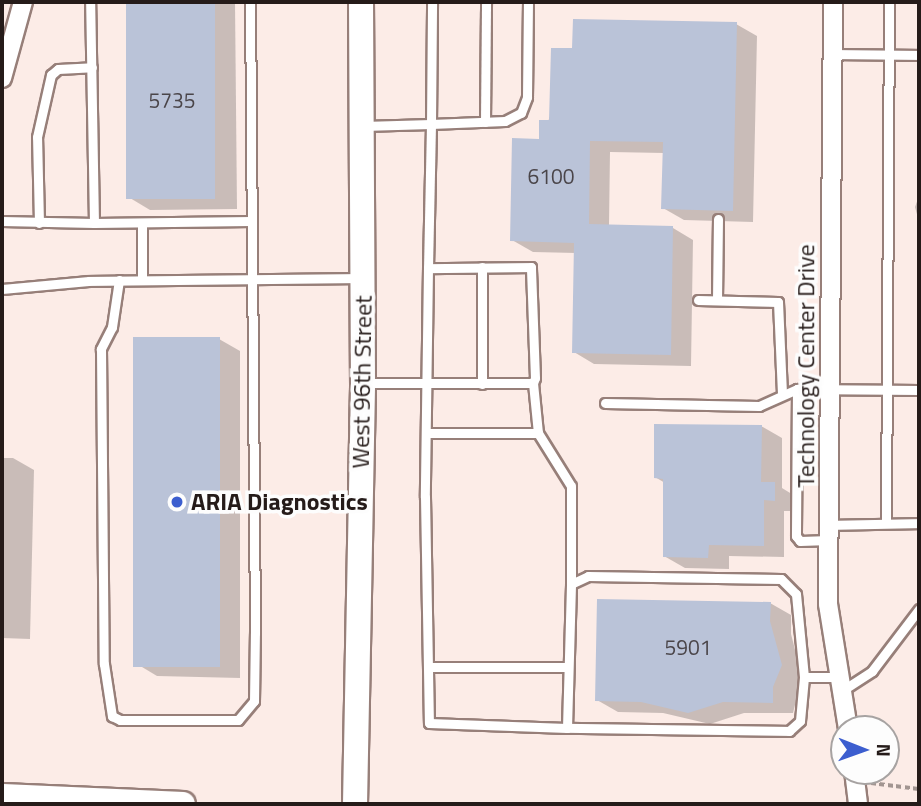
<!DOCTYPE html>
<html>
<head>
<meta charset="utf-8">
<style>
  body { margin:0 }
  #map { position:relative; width:921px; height:806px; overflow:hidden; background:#fcece7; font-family:"Titillium Web",sans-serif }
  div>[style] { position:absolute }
  .shadow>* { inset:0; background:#0003 }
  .building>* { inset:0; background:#bac3d8; transform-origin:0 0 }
  .path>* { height:3.5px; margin-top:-1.75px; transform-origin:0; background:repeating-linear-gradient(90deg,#a29591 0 5px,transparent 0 8.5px) }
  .roads { filter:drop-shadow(2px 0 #977f79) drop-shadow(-2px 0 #977f79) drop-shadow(0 2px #977f79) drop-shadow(0 -2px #977f79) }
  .service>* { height:9px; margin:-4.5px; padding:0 4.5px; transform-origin:4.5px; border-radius:4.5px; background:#fff }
  .minor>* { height:18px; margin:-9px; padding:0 9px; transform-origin:9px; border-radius:9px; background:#fff }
  .secondary>* { height:24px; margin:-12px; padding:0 12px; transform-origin:12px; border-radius:12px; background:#fff }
  .dots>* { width:19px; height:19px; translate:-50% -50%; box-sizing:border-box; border:4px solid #fdfdfd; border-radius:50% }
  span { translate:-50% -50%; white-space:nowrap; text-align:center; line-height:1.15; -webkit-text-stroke:7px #fdfdfd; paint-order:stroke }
  .number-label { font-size:21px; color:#4a4549 }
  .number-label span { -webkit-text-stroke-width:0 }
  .street-label { font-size:24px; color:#251b19 }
  .poi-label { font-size:24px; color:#251b19; font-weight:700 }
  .left { translate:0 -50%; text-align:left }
  .frame { position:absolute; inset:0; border:4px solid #251b19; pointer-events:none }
  .north { position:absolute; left:830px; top:715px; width:70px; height:70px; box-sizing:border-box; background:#fdfdfd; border:2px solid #a7a3a2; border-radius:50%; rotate:91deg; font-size:19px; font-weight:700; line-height:28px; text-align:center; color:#251b19 }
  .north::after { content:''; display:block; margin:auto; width:24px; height:32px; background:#3c5ecf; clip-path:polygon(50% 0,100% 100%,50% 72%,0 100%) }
</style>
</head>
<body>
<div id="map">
  <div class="shadow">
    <div style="clip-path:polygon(127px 2px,235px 2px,237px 209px,150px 210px,130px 198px)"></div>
    <div style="clip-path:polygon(736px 24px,757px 36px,753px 222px,684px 220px,663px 208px,664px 153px,610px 152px,609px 226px,673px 228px,693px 240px,691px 366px,594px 364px,574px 352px,576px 253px,533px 252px,512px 240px,541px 141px,574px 50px)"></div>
    <div style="clip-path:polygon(919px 196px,919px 222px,915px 207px)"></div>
    <div style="clip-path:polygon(219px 339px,240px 351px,240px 678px,157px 676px,137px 664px)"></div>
    <div style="clip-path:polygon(761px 426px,782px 438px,782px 488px,795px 496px,795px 511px,784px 511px,784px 557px,729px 556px,729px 569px,685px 568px,664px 556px,665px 483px,655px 477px)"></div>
    <div style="clip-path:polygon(2px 458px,13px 458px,34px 470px,30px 639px,2px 638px)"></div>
    <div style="clip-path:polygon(770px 603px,791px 615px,791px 634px,802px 677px,793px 713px,744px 713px,710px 724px,663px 713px,618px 712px,597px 700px)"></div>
  </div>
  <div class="building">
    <div style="left:126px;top:2px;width:89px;height:197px"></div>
    <div style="clip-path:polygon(573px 19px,737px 22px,733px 211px,661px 209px,663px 142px,590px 141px,589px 224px,673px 226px,671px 355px,572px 353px,574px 243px,510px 241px,512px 138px,539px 139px,539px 120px,549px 120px,551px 48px,572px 48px)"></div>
    <div style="left:220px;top:337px;width:330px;height:87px;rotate:90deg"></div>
    <div style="clip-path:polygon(654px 424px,762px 425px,761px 482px,775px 482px,775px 501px,764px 500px,764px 546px,709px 545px,708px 558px,663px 557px,663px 479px,654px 478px)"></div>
    <div style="clip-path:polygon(597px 599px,771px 602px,770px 621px,782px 665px,773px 687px,773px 703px,723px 702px,688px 713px,641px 702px,595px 701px)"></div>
  </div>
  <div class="path">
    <div style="left:871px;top:783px;width:48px;rotate:7.1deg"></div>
  </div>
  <div class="roads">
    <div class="service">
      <div style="left:834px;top:54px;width:85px;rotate:0.7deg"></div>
      <div style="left:485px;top:122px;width:120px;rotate:-89.5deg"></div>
      <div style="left:363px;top:126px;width:68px;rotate:-1.7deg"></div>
      <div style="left:431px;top:124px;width:122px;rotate:-89.5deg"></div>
      <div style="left:2px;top:221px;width:92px;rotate:1.2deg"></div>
      <div style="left:94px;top:223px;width:221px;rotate:-91deg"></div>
      <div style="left:39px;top:223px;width:86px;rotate:-91.3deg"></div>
      <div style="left:37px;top:137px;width:64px;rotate:-77.3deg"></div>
      <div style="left:51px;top:75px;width:9px;rotate:-41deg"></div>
      <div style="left:58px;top:69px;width:34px;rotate:-3deg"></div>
      <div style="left:94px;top:223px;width:157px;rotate:-0.7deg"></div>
      <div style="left:428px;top:268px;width:229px;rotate:90.8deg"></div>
      <div style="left:425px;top:497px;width:226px;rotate:89deg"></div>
      <div style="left:429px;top:723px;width:138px;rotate:2.1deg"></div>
      <div style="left:119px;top:280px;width:48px;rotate:98.5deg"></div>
      <div style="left:112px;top:327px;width:25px;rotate:117deg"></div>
      <div style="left:101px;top:349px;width:315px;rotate:89.5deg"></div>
      <div style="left:104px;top:664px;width:53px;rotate:81.3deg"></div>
      <div style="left:112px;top:716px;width:9px;rotate:27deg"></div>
      <div style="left:120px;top:720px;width:118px"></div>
      <div style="left:238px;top:720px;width:25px;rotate:-50deg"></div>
      <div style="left:254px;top:701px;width:68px;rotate:-89.2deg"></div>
      <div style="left:255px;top:633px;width:631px;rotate:-90.45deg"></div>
      <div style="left:142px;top:280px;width:57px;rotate:-90deg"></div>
      <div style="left:2px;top:289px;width:87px;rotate:-5.3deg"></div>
      <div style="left:89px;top:281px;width:271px;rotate:-0.6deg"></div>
      <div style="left:698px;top:300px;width:80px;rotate:1.4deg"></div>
      <div style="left:778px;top:302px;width:90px;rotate:87.5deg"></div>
      <div style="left:717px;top:300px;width:81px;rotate:-89.3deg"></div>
      <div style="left:365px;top:383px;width:168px"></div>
      <div style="left:533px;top:383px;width:5px;rotate:-68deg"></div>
      <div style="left:535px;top:378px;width:111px;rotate:-92.1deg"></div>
      <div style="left:531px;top:267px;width:103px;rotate:179.4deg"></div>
      <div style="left:428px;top:268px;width:144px;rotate:-88.8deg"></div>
      <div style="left:431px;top:124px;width:74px;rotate:-2.3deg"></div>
      <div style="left:505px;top:121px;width:18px;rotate:-27deg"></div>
      <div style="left:521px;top:113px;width:17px;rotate:-69deg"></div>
      <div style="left:527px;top:97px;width:95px;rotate:-89.4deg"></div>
      <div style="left:533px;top:383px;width:50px;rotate:84.3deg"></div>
      <div style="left:538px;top:433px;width:62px;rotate:58.1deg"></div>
      <div style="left:571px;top:486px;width:98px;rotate:90deg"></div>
      <div style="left:482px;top:384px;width:117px;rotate:-90deg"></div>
      <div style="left:797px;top:389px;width:147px;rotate:90.4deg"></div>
      <div style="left:796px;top:536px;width:6px;rotate:51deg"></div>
      <div style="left:800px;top:541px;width:29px;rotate:-2deg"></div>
      <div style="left:605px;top:403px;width:154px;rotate:1.1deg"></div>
      <div style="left:759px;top:406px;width:42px;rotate:-24.1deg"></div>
      <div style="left:797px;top:389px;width:122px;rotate:0.5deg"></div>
      <div style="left:426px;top:433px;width:112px"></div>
      <div style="left:886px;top:523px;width:521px;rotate:-89.67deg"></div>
      <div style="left:830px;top:525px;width:89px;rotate:-1.3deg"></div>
      <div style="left:428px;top:667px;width:138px"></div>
      <div style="left:804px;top:677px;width:44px;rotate:95.2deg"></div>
      <div style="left:800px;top:721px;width:15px;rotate:138deg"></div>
      <div style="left:789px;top:731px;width:222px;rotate:-179.2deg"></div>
      <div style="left:567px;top:728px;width:144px;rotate:-88.4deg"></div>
      <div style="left:571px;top:584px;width:19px;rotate:-25deg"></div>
      <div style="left:588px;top:576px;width:193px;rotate:0.9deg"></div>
      <div style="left:781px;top:579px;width:21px;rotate:45deg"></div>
      <div style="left:796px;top:594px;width:83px;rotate:84.5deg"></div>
      <div style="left:804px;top:677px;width:36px"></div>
      <div style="left:843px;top:690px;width:35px;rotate:-33deg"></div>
      <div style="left:872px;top:671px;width:78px;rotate:-52.8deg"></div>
    </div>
    <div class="minor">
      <div style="left:833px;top:2px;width:602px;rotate:90.48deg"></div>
      <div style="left:828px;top:604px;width:127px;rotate:80.9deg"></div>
      <div style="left:2px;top:78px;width:79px;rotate:-74.6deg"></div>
      <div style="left:854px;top:771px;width:33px;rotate:83deg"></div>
    </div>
    <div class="secondary">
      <div style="left:2px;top:796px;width:181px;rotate:2.5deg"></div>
      <div style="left:355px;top:804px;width:421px;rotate:-88.9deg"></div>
      <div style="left:363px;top:383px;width:381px;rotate:-90.3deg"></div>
    </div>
  </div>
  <div class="dots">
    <div style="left:177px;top:502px;background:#3c5ecf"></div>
  </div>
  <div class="number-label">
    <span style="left:172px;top:100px">5735</span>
    <span style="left:551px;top:176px">6100</span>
    <span style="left:688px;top:647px">5901</span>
  </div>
  <div class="street-label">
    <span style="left:806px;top:366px;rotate:-90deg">Technology Center Drive</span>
    <span style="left:362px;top:382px;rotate:-89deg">West 96th Street</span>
  </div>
  <div class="poi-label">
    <span class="left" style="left:191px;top:502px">ARIA Diagnostics</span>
  </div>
  <div class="frame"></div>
  <div class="north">N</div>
</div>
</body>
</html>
